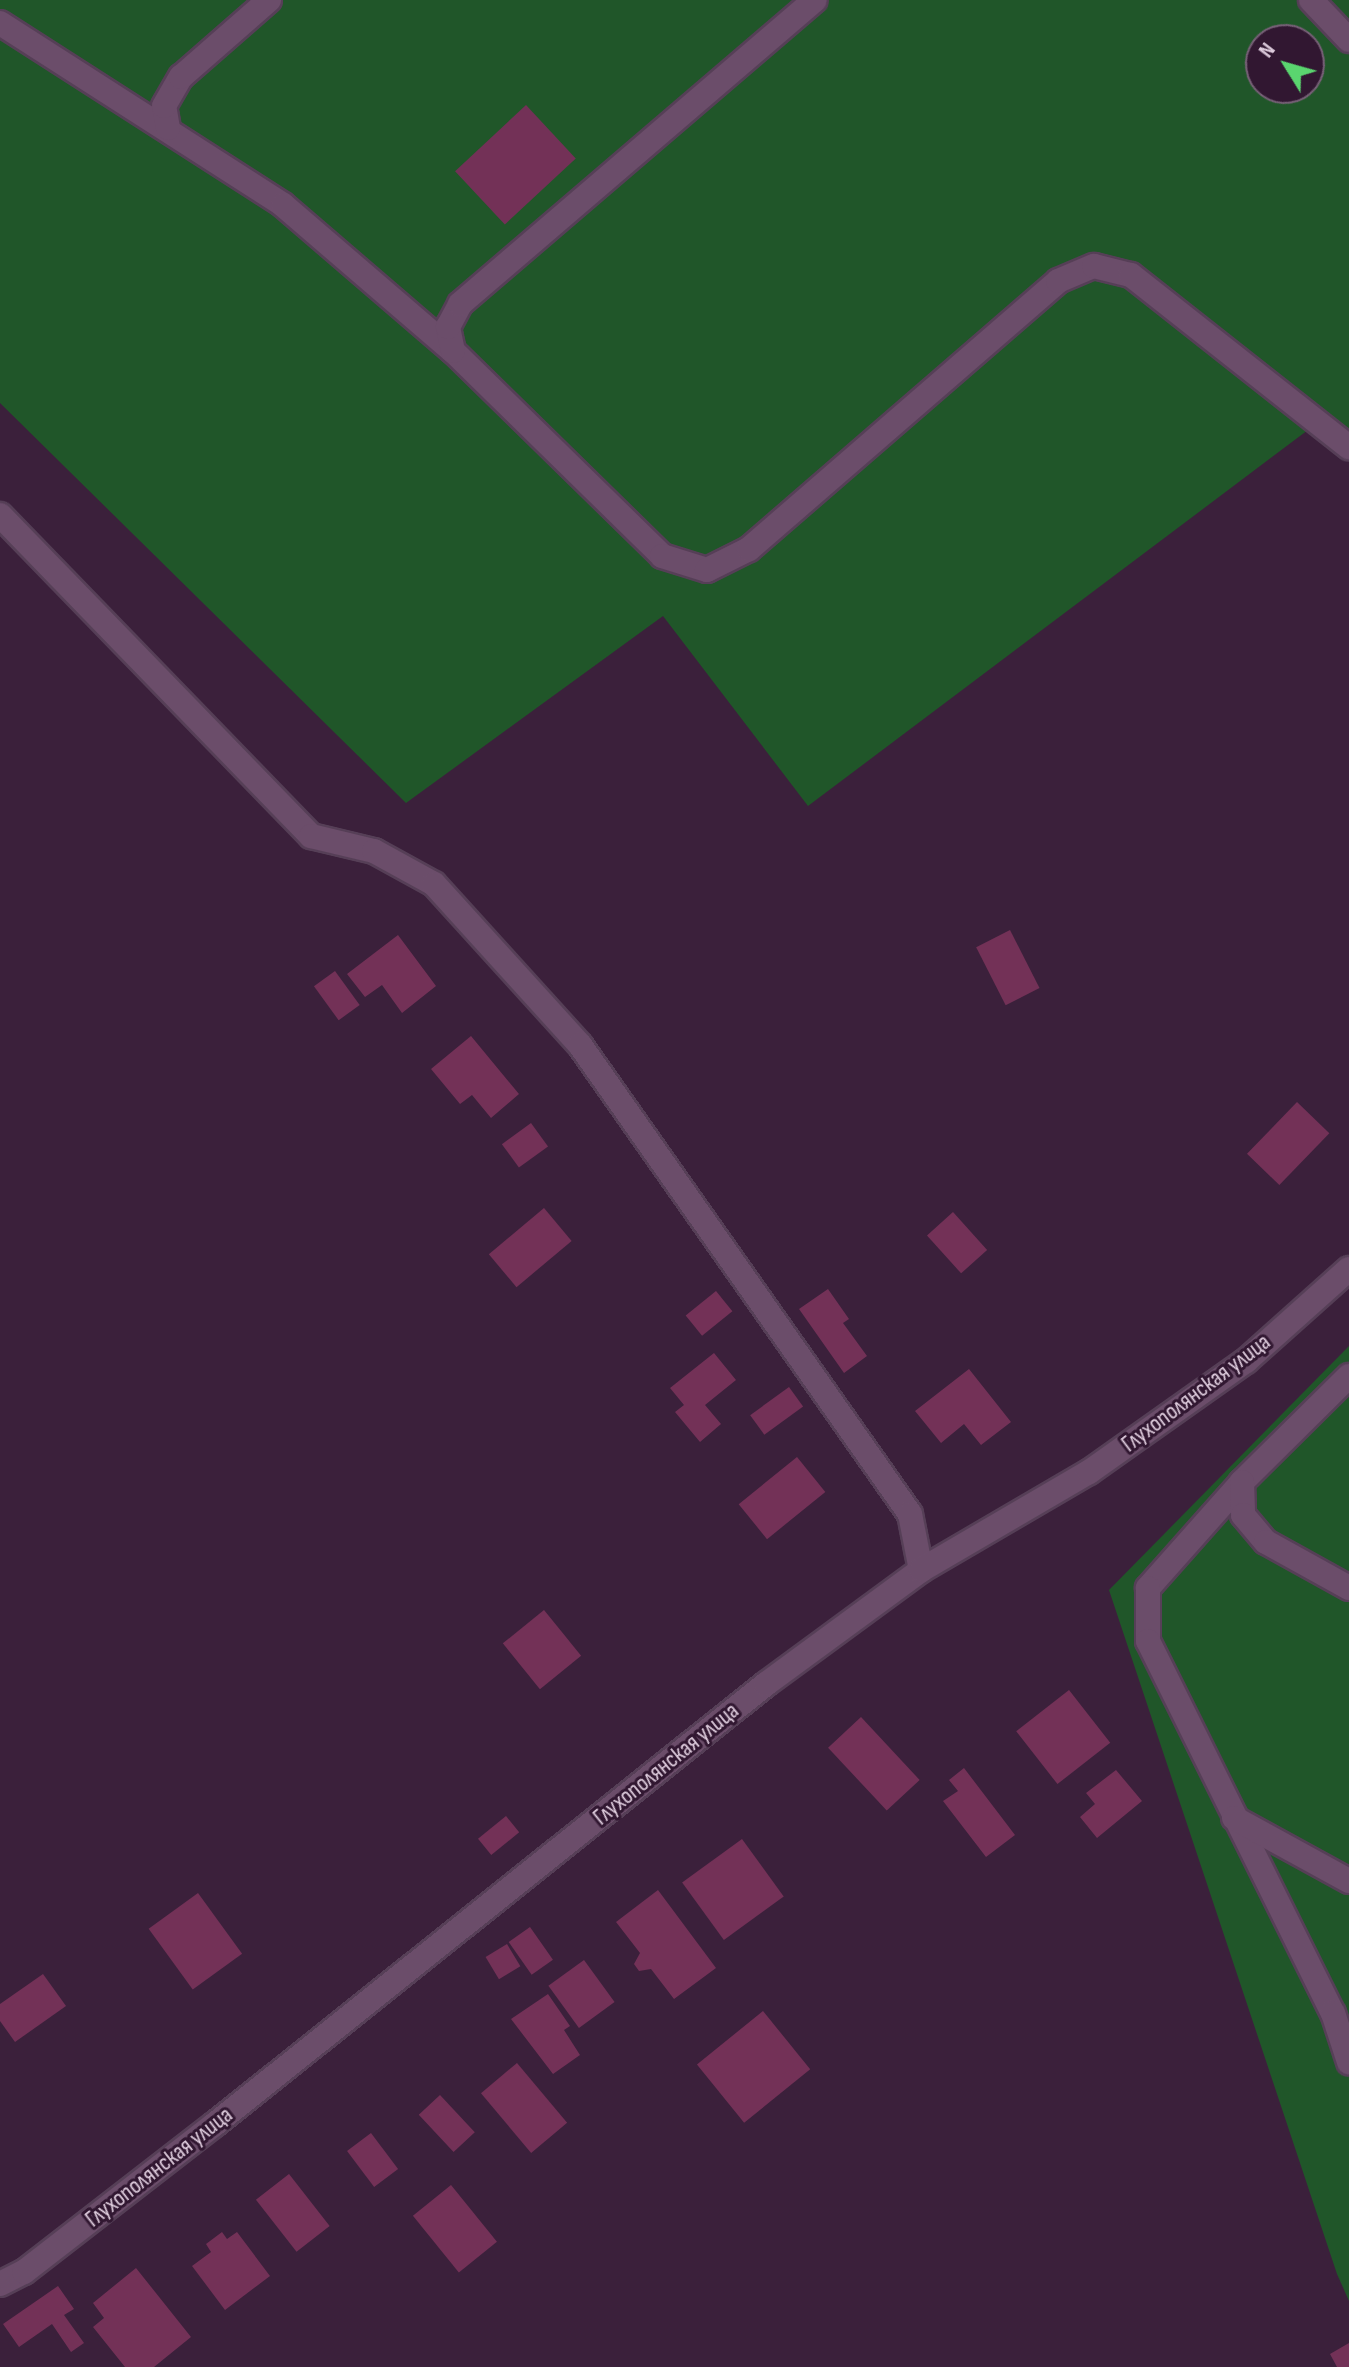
<!DOCTYPE html>
<html>
<head>
<meta charset="utf-8">
<style>
  body { margin:0 }
  #map { position:relative; width:1349px; height:2367px; overflow:hidden; background:#3b203b; font-family:"Sofia Sans Condensed",sans-serif }
  div>[style] { position:absolute }
  .green>* { inset:0; background:#205629 }
  .building>* { inset:0; background:#733157; transform-origin:0 0 }
  .roads { filter:drop-shadow(2px 0 #563f57) drop-shadow(-2px 0 #563f57) drop-shadow(0 2px #563f57) drop-shadow(0 -2px #563f57) }
  .minor>* { height:24px; margin:-12px; padding:0 12px; transform-origin:12px; border-radius:12px; background:#6b4d6a }
  span { translate:-50% -50%; white-space:nowrap; text-align:center; line-height:1.15; -webkit-text-stroke:6px #311731; paint-order:stroke }
  .street-label { font-size:24px; color:#e0cedf }
  .north { position:absolute; left:1245px; top:24px; width:80px; height:80px; box-sizing:border-box; background:#311731; border:2px solid #776077; border-radius:50%; rotate:307deg; font-size:22px; font-weight:700; line-height:32px; text-align:center; color:#e0cedf }
  .north::after { content:''; display:block; margin:auto; width:28px; height:36px; background:#5ad56f; clip-path:polygon(50% 0,100% 100%,50% 72%,0 100%) }
</style>
</head>
<body>
<div id="map">
  <div class="green">
    <div style="clip-path:polygon(evenodd,0 0,1349px 0,1349px 437px,1324px 418px,808px 806px,663px 616px,406px 803px,0 403px,0 0,1261px 40px,1309px 40px,1309px 88px,1261px 88px,1261px 40px)"></div>
    <div style="clip-path:polygon(1349px 1346px,1349px 2301px,1337px 2274px,1109px 1590px)"></div>
  </div>
  <div class="building">
    <div style="left:526px;top:105px;width:73px;height:97px;rotate:47deg"></div>
    <div style="left:1010px;top:930px;width:65px;height:38px;rotate:63deg"></div>
    <div style="clip-path:polygon(398px 935px,436px 986px,402px 1013px,382px 985px,365px 997px,347px 974px)"></div>
    <div style="left:335px;top:971px;width:42px;height:26px;rotate:54deg"></div>
    <div style="clip-path:polygon(471px 1036px,519px 1094px,491px 1118px,472px 1095px,460px 1104px,431px 1069px)"></div>
    <div style="left:1297px;top:1102px;width:45px;height:72px;rotate:44deg"></div>
    <div style="left:531px;top:1123px;width:29px;height:36px;rotate:54deg"></div>
    <div style="left:544px;top:1208px;width:43px;height:72px;rotate:50deg"></div>
    <div style="left:953px;top:1212px;width:51px;height:35px;rotate:48deg"></div>
    <div style="clip-path:polygon(828px 1289px,849px 1319px,843px 1323px,867px 1356px,844px 1373px,799px 1309px)"></div>
    <div style="left:716px;top:1291px;width:26px;height:39px;rotate:51deg"></div>
    <div style="clip-path:polygon(714px 1353px,736px 1380px,705px 1405px,721px 1424px,700px 1442px,675px 1412px,684px 1405px,670px 1388px)"></div>
    <div style="clip-path:polygon(969px 1369px,1011px 1422px,981px 1445px,964px 1424px,941px 1443px,915px 1411px)"></div>
    <div style="left:789px;top:1387px;width:24px;height:48px;rotate:54deg"></div>
    <div style="left:797px;top:1457px;width:45px;height:75px;rotate:51deg"></div>
    <div style="left:544px;top:1610px;width:59px;height:53px;rotate:51deg"></div>
    <div style="left:1069px;top:1690px;width:67px;height:67px;rotate:52deg"></div>
    <div style="left:861px;top:1717px;width:86px;height:45px;rotate:47deg"></div>
    <div style="clip-path:polygon(964px 1768px,1015px 1835px,986px 1857px,943px 1801px,958px 1791px,949px 1780px)"></div>
    <div style="clip-path:polygon(1116px 1770px,1142px 1801px,1097px 1838px,1080px 1817px,1095px 1804px,1086px 1793px)"></div>
    <div style="left:506px;top:1816px;width:21px;height:36px;rotate:51deg"></div>
    <div style="left:742px;top:1839px;width:71px;height:74px;rotate:54deg"></div>
    <div style="clip-path:polygon(658px 1890px,716px 1968px,674px 1999px,651px 1969px,639px 1971px,634px 1964px,640px 1953px,616px 1922px)"></div>
    <div style="left:198px;top:1893px;width:75px;height:61px;rotate:54deg"></div>
    <div style="left:530px;top:1927px;width:40px;height:26px;rotate:55deg"></div>
    <div style="left:507px;top:1944px;width:26px;height:25px;rotate:59deg"></div>
    <div style="left:584px;top:1960px;width:52px;height:44px;rotate:54deg"></div>
    <div style="clip-path:polygon(43px 1974px,66px 2006px,15px 2042px,0 2021px,0 2004px)"></div>
    <div style="clip-path:polygon(548px 1994px,570px 2026px,564px 2030px,580px 2055px,553px 2074px,511px 2019px)"></div>
    <div style="left:763px;top:2011px;width:75px;height:85px;rotate:51deg"></div>
    <div style="left:517px;top:2063px;width:78px;height:47px;rotate:50deg"></div>
    <div style="left:440px;top:2095px;width:51px;height:29px;rotate:47deg"></div>
    <div style="left:371px;top:2133px;width:45px;height:30px;rotate:53deg"></div>
    <div style="left:289px;top:2174px;width:66px;height:42px;rotate:52deg"></div>
    <div style="left:451px;top:2185px;width:73px;height:49px;rotate:51deg"></div>
    <div style="clip-path:polygon(222px 2232px,227px 2239px,237px 2232px,270px 2276px,225px 2310px,192px 2266px,211px 2252px,206px 2244px)"></div>
    <div style="clip-path:polygon(136px 2268px,191px 2337px,154px 2367px,125px 2367px,93px 2327px,104px 2318px,93px 2303px)"></div>
    <div style="clip-path:polygon(58px 2286px,74px 2309px,64px 2315px,84px 2343px,71px 2352px,52px 2324px,19px 2347px,3px 2324px)"></div>
    <div style="clip-path:polygon(1349px 2343px,1349px 2367px,1337px 2367px,1330px 2354px)"></div>
  </div>
  <div class="roads">
    <div class="minor">
      <div style="left:1311px;top:0;width:55px;rotate:46.5deg"></div>
      <div style="left:0;top:23px;width:336px;rotate:32.7deg"></div>
      <div style="left:283px;top:205px;width:224px;rotate:40.7deg"></div>
      <div style="left:453px;top:351px;width:293px;rotate:44.4deg"></div>
      <div style="left:662px;top:556px;width:47px;rotate:17.3deg"></div>
      <div style="left:707px;top:570px;width:47px;rotate:-26.6deg"></div>
      <div style="left:749px;top:549px;width:409px;rotate:-40.9deg"></div>
      <div style="left:1058px;top:281px;width:39px;rotate:-23deg"></div>
      <div style="left:1094px;top:266px;width:38px;rotate:14deg"></div>
      <div style="left:1131px;top:275px;width:278px;rotate:38.3deg"></div>
      <div style="left:168px;top:128px;width:22px;rotate:-100deg"></div>
      <div style="left:164px;top:106px;width:34px;rotate:-60deg"></div>
      <div style="left:181px;top:77px;width:117px;rotate:-41.2deg"></div>
      <div style="left:453px;top:351px;width:25px;rotate:-102deg"></div>
      <div style="left:448px;top:327px;width:26px;rotate:-62deg"></div>
      <div style="left:460px;top:304px;width:467px;rotate:-40.6deg"></div>
      <div style="left:0;top:515px;width:447px;rotate:45.9deg"></div>
      <div style="left:311px;top:836px;width:65px;rotate:13.4deg"></div>
      <div style="left:374px;top:851px;width:68px;rotate:28.8deg"></div>
      <div style="left:434px;top:884px;width:217px;rotate:47.8deg"></div>
      <div style="left:580px;top:1045px;width:573px;rotate:54.87deg"></div>
      <div style="left:910px;top:1514px;width:57px;rotate:78.9deg"></div>
      <div style="left:1349px;top:1376px;width:151px;rotate:135.3deg"></div>
      <div style="left:1242px;top:1482px;width:142px;rotate:131.6deg"></div>
      <div style="left:1148px;top:1588px;width:53px;rotate:90deg"></div>
      <div style="left:1148px;top:1641px;width:415px;rotate:63.6deg"></div>
      <div style="left:1333px;top:2013px;width:52px;rotate:71.9deg"></div>
      <div style="left:1242px;top:1482px;width:33px;rotate:88deg"></div>
      <div style="left:1243px;top:1515px;width:35px;rotate:50deg"></div>
      <div style="left:1266px;top:1542px;width:95px;rotate:29deg"></div>
      <div style="left:1234px;top:1818px;width:131px;rotate:28.7deg"></div>
      <div style="left:0;top:2284px;width:27px;rotate:-27deg"></div>
      <div style="left:24px;top:2272px;width:242px;rotate:-37.8deg"></div>
      <div style="left:215px;top:2124px;width:705px;rotate:-38.61deg"></div>
      <div style="left:766px;top:1684px;width:192px;rotate:-36.3deg"></div>
      <div style="left:921px;top:1570px;width:194px;rotate:-30.3deg"></div>
      <div style="left:1089px;top:1472px;width:192px;rotate:-35.3deg"></div>
      <div style="left:1246px;top:1361px;width:138px;rotate:-41.8deg"></div>
    </div>
  </div>
  <div class="street-label">
    <span style="left:1196px;top:1393px;rotate:-37deg">Глухополянская улица</span>
    <span style="left:666px;top:1764px;rotate:-39deg">Глухополянская улица</span>
    <span style="left:159px;top:2167px;rotate:-38deg">Глухополянская улица</span>
  </div>
  <div class="north">N</div>
</div>
</body>
</html>
